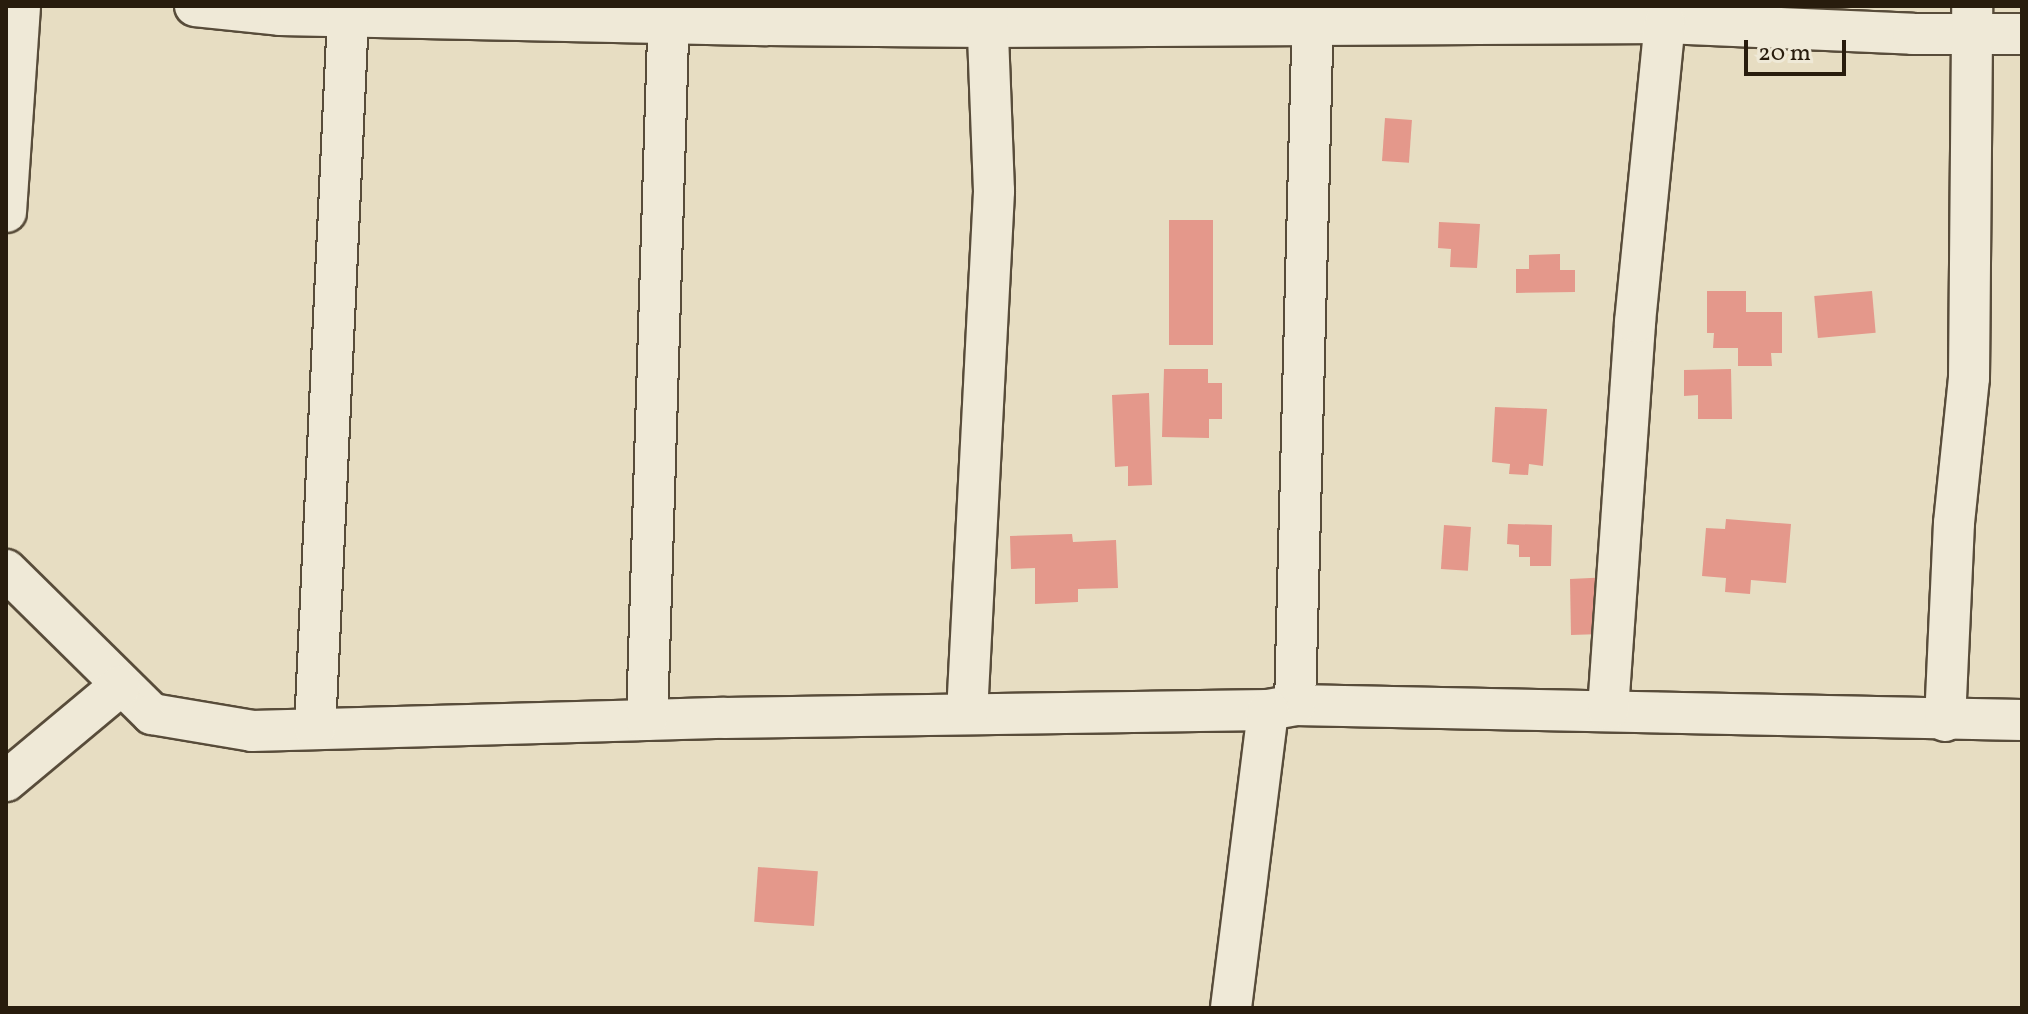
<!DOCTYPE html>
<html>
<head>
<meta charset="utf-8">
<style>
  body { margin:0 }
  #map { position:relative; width:2028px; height:1014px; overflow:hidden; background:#e7ddc2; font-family:Vollkorn,serif }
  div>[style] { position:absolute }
  .building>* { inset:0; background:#e4988b; transform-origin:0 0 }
  .roads { filter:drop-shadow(2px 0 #584c3a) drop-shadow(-2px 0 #584c3a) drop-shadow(0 2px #584c3a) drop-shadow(0 -2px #584c3a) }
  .street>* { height:40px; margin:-20px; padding:0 20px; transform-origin:20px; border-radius:20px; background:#efe9d7 }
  span { translate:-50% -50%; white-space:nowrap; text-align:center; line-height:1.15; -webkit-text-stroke:6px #efe9d7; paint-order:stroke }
  .frame { position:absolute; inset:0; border:8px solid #281c0d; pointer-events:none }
  .scale { position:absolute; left:1744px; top:40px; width:102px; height:36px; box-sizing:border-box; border:4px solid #281c0d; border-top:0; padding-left:10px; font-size:24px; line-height:28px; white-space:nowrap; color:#281c0d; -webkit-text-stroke:6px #efe9d7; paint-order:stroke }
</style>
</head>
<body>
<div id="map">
  <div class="building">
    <div style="left:1385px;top:118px;width:27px;height:43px;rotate:4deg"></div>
    <div style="left:1169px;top:220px;width:44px;height:125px"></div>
    <div style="clip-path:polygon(1439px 222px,1480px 224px,1477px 268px,1450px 267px,1451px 249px,1438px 248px)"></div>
    <div style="clip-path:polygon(1560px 254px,1560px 270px,1575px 270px,1575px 292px,1516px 293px,1516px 269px,1529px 269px,1529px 255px)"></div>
    <div style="clip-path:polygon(1707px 291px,1746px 291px,1746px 312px,1782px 312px,1782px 353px,1771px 353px,1772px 366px,1738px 366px,1738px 348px,1713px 348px,1714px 333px,1707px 333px)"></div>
    <div style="left:1872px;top:291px;width:42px;height:58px;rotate:85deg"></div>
    <div style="clip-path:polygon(1164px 369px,1208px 369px,1208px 383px,1222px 383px,1222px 419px,1209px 419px,1209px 438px,1162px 437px)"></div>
    <div style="clip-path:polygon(1731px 369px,1732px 419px,1698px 419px,1698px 395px,1684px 396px,1684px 370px)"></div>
    <div style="clip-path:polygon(1149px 393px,1152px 485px,1128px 486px,1128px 466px,1115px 467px,1112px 395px)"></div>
    <div style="clip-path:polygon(1495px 407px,1547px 409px,1543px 466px,1529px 464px,1528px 475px,1509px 474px,1510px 464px,1492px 462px)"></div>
    <div style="clip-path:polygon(1726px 519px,1791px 524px,1786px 583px,1751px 580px,1750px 594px,1725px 592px,1726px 578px,1702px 576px,1706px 528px,1725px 529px)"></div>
    <div style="clip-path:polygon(1508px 524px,1552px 525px,1551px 566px,1530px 566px,1530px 557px,1519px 557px,1519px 545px,1507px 544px)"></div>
    <div style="left:1444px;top:525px;width:27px;height:44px;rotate:4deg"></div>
    <div style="clip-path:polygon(1072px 534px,1073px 542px,1116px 540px,1118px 588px,1078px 589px,1078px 602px,1035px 604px,1035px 568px,1011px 569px,1010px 536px)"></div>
    <div style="clip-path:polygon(1611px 577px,1601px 634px,1571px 635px,1570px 579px)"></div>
    <div style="left:758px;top:867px;width:60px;height:55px;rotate:4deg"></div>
  </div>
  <div class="roads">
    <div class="street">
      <div style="left:195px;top:6px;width:85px;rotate:6deg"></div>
      <div style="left:280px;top:15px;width:487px;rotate:1.2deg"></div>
      <div style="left:767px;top:25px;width:220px;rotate:0.5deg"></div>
      <div style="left:987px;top:27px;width:678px;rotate:-0.34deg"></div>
      <div style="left:1665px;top:23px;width:248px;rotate:2.5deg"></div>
      <div style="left:1913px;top:34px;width:109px"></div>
      <div style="left:6px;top:212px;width:206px;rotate:-86.1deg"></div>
      <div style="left:6px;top:570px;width:205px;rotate:44.6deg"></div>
      <div style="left:152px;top:714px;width:101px;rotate:9.6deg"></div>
      <div style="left:252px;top:731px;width:472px;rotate:-1.6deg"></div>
      <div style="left:724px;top:718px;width:544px;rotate:-0.84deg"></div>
      <div style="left:1268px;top:710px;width:27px;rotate:-10deg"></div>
      <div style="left:1295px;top:705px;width:727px;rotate:1.18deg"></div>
      <div style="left:1295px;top:705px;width:699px;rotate:-88.52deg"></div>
      <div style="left:1608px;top:710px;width:389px;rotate:-86deg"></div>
      <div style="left:1635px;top:322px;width:301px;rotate:-84.3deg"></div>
      <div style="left:967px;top:714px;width:524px;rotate:-87.04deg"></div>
      <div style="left:994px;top:191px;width:185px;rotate:-92.2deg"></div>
      <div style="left:647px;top:720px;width:714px;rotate:-88.24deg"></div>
      <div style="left:1945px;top:721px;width:198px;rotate:-87.4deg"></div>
      <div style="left:1954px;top:523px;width:146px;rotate:-84.1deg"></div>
      <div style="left:1969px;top:378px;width:372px;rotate:-89.5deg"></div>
      <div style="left:315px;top:729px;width:714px;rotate:-87.35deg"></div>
      <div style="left:6px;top:781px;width:148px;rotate:-39.8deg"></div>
      <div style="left:1231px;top:1008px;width:300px;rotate:-82.9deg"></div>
    </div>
  </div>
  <div class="frame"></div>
  <div class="scale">20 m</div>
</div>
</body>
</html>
